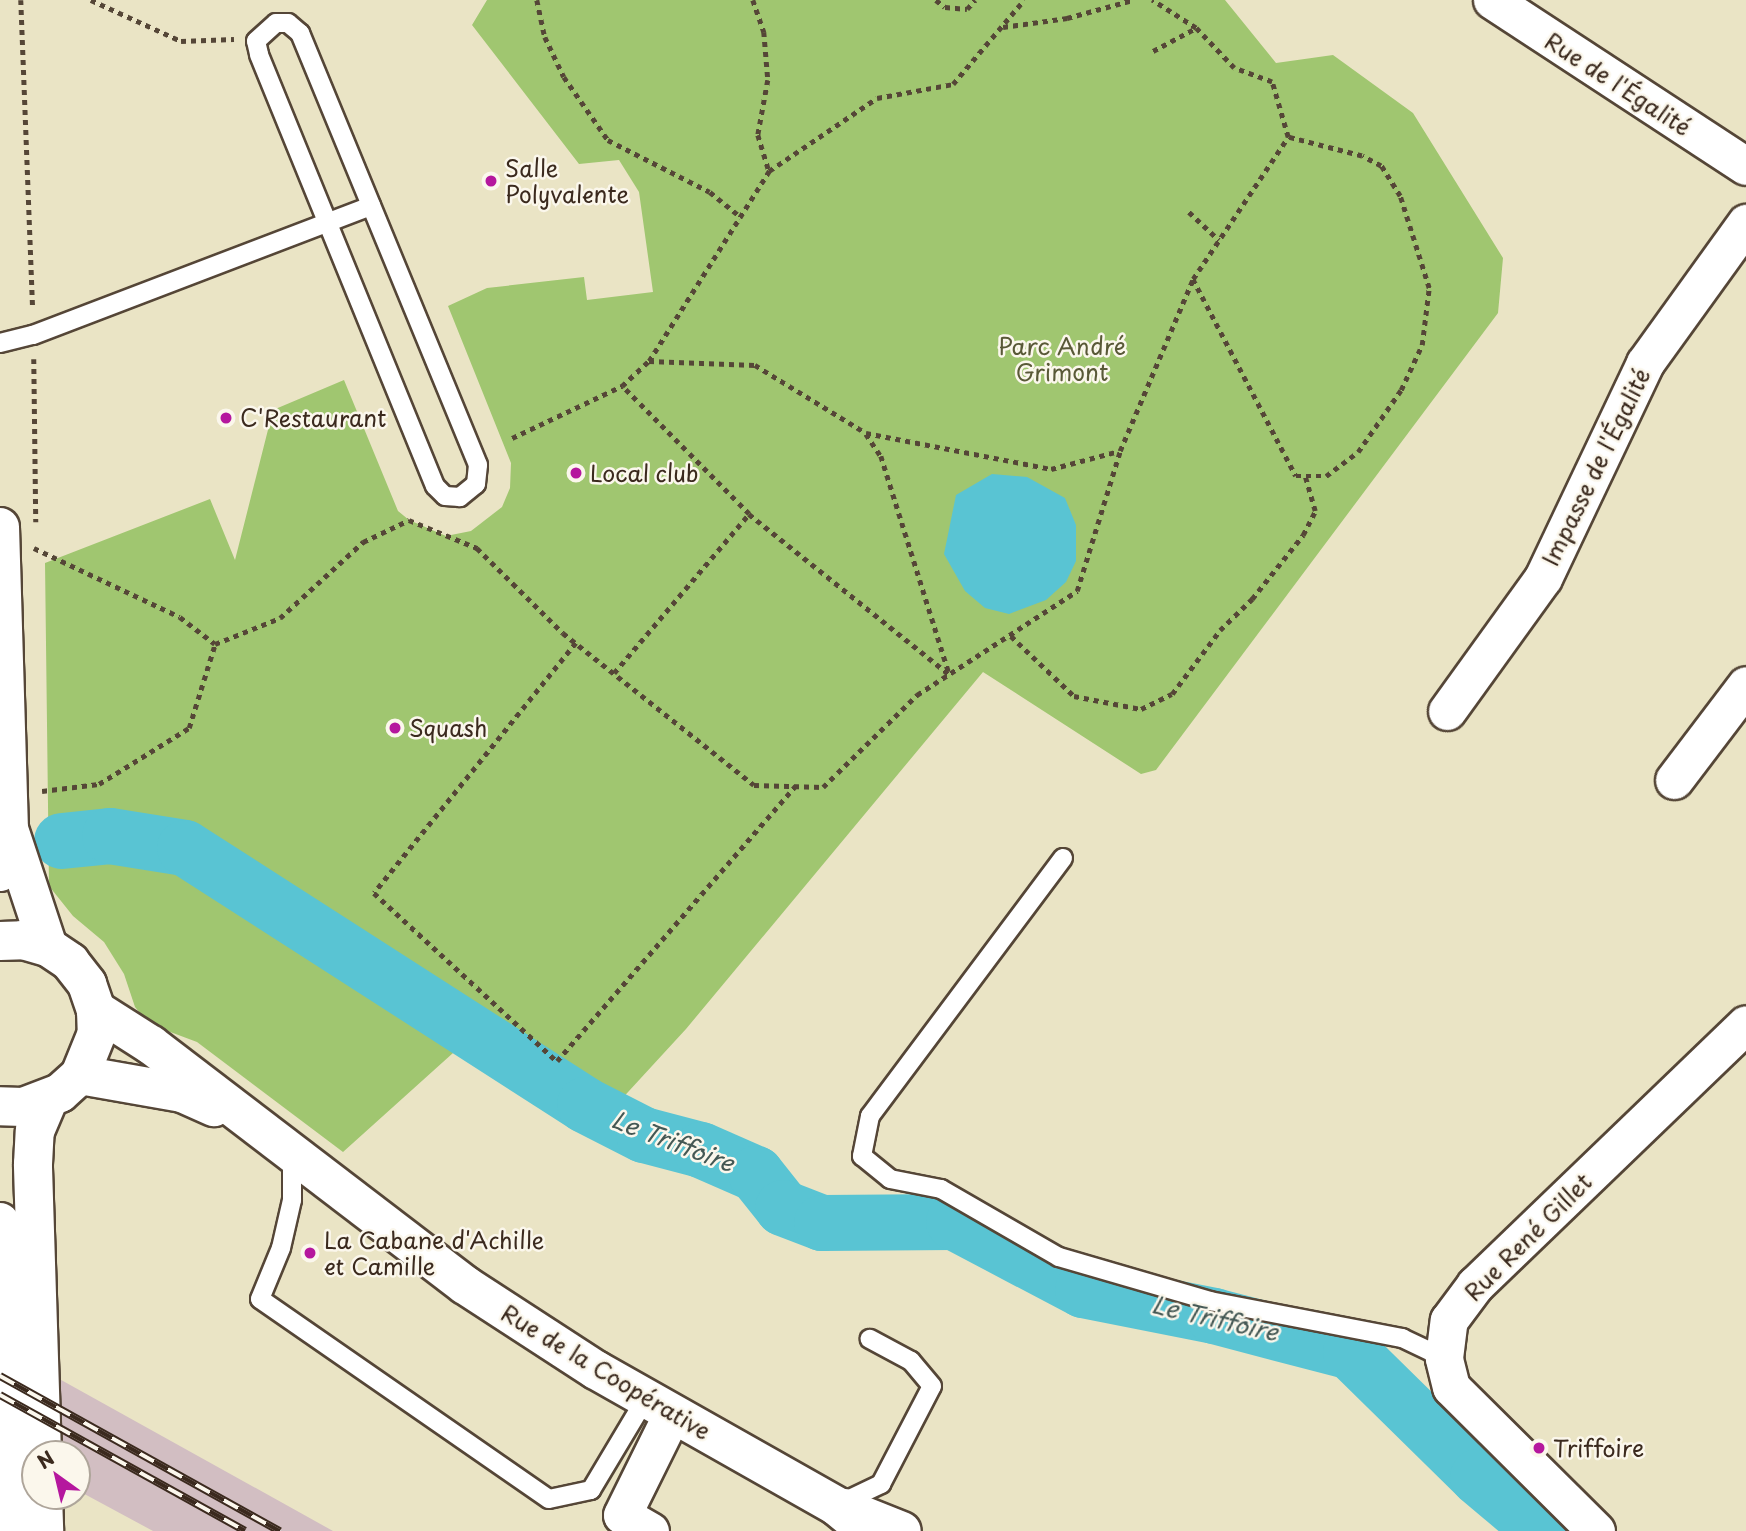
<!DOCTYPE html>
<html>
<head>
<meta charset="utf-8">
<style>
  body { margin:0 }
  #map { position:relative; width:1746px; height:1531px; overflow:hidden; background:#eae4c5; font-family:"Playpen Sans",sans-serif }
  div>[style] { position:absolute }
  .industrial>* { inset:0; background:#d2bec2 }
  .green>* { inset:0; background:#a0c670 }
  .water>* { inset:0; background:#59c4d3 }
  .river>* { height:56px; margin:-28px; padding:0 28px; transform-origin:28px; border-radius:28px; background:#59c4d3 }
  .path>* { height:4.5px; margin-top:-2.25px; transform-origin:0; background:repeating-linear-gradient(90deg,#554637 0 5px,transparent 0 10px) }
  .roads { filter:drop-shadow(2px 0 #554637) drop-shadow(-2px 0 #554637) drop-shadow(0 2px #554637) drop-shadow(0 -2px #554637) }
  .lane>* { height:18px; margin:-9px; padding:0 9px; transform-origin:9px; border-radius:9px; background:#fff }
  .street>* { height:37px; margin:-18.5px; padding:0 18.5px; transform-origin:18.5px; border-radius:18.5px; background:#fff }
  .secondary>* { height:38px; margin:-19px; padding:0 19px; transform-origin:19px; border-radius:19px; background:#fff }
  .rail>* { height:8px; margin-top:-4px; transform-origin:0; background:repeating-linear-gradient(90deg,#fbf7ec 0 16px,#3b2a1e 0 32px); box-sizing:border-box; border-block:2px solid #3b2a1e }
  .dots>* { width:19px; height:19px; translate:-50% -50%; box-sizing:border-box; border:4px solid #fbf7ec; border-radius:50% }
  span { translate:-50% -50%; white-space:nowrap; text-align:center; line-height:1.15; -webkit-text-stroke:5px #fbf7ec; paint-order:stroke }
  .street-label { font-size:23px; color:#3b2a1e }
  .poi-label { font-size:23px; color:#3b2a1e }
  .left { translate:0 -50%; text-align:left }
  .park-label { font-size:23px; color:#595937 }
  .water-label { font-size:24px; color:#445854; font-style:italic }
  .north { position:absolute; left:21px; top:1440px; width:70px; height:70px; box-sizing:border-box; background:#fbf7ec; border:2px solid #aea59a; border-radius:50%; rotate:326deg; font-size:19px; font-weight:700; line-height:28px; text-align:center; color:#3b2a1e }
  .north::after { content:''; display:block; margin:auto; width:24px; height:32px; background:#b5179e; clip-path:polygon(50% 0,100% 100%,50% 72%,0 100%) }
</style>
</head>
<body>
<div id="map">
  <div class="industrial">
    <div style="clip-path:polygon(0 1346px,333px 1531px,153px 1531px,77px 1490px,77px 1454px,35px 1454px)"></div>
  </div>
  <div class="green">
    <div style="clip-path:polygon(487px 0,1225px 0,1276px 63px,1333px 55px,1413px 113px,1503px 258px,1498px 313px,1156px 770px,1141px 774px,983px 672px,686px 1029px,606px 1116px,473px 1035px,343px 1152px,197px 1042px,149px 1024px,135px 1007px,124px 974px,104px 942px,73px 916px,49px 886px,45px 563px,210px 499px,235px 560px,273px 410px,344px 380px,398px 511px,409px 520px,446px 536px,471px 531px,502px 507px,510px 488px,511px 463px,448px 306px,487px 288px,584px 277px,587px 300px,653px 292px,639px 192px,619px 160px,579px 164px,472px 25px)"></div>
  </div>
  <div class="water">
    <div style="clip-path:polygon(992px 474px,1027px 477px,1065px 498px,1076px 525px,1076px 561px,1066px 582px,1046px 600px,1009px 614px,985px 608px,965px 591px,944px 554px,956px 495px)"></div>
  </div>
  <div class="river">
    <div style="left:62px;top:841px;width:48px;rotate:-5.9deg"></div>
    <div style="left:110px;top:836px;width:76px;rotate:9.1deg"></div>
    <div style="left:185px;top:848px;width:475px;rotate:32.7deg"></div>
    <div style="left:585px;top:1105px;width:66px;rotate:27deg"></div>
    <div style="left:644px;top:1135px;width:59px;rotate:14.7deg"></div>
    <div style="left:701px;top:1150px;width:60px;rotate:23.6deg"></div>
    <div style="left:756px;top:1174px;width:43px;rotate:51.5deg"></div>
    <div style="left:783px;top:1208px;width:42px;rotate:21deg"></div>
    <div style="left:822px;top:1223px;width:132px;rotate:-0.4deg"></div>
    <div style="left:954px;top:1222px;width:146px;rotate:27.8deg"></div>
    <div style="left:1083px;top:1290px;width:134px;rotate:11.2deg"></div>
    <div style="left:1214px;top:1316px;width:142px;rotate:14.7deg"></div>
    <div style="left:1351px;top:1352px;width:178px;rotate:44.5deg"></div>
    <div style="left:1478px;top:1477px;width:84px;rotate:40.2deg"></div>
  </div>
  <div class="path">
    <div style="left:21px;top:0;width:309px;rotate:87.8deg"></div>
    <div style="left:91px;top:0;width:99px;rotate:24.5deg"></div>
    <div style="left:181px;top:41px;width:53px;rotate:-2.2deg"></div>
    <div style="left:537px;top:0;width:38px;rotate:78deg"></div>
    <div style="left:545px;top:37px;width:44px;rotate:64.6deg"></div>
    <div style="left:564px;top:77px;width:77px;rotate:55.1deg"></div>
    <div style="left:608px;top:140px;width:114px;rotate:27deg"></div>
    <div style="left:710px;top:192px;width:40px;rotate:39deg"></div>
    <div style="left:753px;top:0;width:34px;rotate:71deg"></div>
    <div style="left:764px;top:32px;width:48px;rotate:85.2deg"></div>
    <div style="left:768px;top:80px;width:56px;rotate:100.3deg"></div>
    <div style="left:758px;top:135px;width:38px;rotate:73deg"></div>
    <div style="left:936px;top:0;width:11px;rotate:38deg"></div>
    <div style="left:945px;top:7px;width:22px;rotate:5deg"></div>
    <div style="left:967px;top:9px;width:12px;rotate:-48deg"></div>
    <div style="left:1003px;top:27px;width:65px;rotate:-8deg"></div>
    <div style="left:1067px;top:18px;width:68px;rotate:-15.3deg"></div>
    <div style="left:1153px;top:51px;width:49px;rotate:-28.1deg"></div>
    <div style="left:1189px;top:212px;width:41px;rotate:43deg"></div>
    <div style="left:1193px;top:279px;width:222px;rotate:62.4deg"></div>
    <div style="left:1296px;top:476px;width:30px"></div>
    <div style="left:1326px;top:476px;width:40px;rotate:-37deg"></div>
    <div style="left:1358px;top:452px;width:75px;rotate:-55.3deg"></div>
    <div style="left:1401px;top:390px;width:50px;rotate:-65deg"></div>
    <div style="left:1422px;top:345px;width:57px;rotate:-83deg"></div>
    <div style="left:1429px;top:288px;width:96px;rotate:-107.5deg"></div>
    <div style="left:1400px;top:196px;width:36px;rotate:-122deg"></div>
    <div style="left:1381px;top:166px;width:21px;rotate:-152deg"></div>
    <div style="left:1362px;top:156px;width:76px;rotate:-165.6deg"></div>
    <div style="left:34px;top:359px;width:163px;rotate:89.3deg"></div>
    <div style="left:649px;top:361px;width:106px;rotate:2.2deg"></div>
    <div style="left:755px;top:365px;width:130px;rotate:31.5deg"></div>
    <div style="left:866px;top:433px;width:188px;rotate:11deg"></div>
    <div style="left:1051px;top:469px;width:70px;rotate:-14.8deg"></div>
    <div style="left:866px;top:434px;width:27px;rotate:56deg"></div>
    <div style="left:881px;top:456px;width:227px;rotate:72.6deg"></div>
    <div style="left:512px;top:438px;width:122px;rotate:-25.3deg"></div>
    <div style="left:622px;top:386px;width:37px;rotate:-43deg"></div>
    <div style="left:649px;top:361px;width:225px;rotate:-57.7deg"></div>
    <div style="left:769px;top:171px;width:130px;rotate:-34.1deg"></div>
    <div style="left:877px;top:98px;width:77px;rotate:-10.4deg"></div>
    <div style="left:953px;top:84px;width:110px;rotate:-49.8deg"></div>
    <div style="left:749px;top:514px;width:258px;rotate:38.7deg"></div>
    <div style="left:34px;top:548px;width:161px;rotate:25.3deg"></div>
    <div style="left:180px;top:617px;width:44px;rotate:37.6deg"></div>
    <div style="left:1011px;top:636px;width:87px;rotate:43.6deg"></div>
    <div style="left:1074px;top:696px;width:68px;rotate:11deg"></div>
    <div style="left:1141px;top:709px;width:34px;rotate:-26deg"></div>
    <div style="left:1172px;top:694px;width:80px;rotate:-53.1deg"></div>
    <div style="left:1220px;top:630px;width:45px;rotate:-44.1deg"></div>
    <div style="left:1252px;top:599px;width:82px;rotate:-51.4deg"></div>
    <div style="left:1303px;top:535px;width:27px;rotate:-63deg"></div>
    <div style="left:1315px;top:511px;width:36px;rotate:-106deg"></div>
    <div style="left:576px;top:643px;width:321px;rotate:128.9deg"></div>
    <div style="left:374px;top:893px;width:248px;rotate:42.6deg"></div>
    <div style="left:557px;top:1061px;width:364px;rotate:-49.1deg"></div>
    <div style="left:215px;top:644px;width:70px;rotate:-21.8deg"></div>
    <div style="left:280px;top:618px;width:113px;rotate:-42.5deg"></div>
    <div style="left:363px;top:542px;width:51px;rotate:-25.6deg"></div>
    <div style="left:409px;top:520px;width:74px;rotate:22.4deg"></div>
    <div style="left:477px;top:548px;width:121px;rotate:44.7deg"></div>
    <div style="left:563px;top:633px;width:244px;rotate:38.5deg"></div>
    <div style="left:754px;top:785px;width:69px;rotate:1.7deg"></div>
    <div style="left:823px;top:787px;width:132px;rotate:-44.4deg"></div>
    <div style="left:917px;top:695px;width:191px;rotate:-33deg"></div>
    <div style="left:1077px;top:591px;width:146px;rotate:-72.9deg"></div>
    <div style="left:1120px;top:451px;width:187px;rotate:-67deg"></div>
    <div style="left:1193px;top:279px;width:171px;rotate:-56.2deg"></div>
    <div style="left:1288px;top:137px;width:57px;rotate:-106.2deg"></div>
    <div style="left:1272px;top:82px;width:40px;rotate:-159.8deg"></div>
    <div style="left:1234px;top:68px;width:55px;rotate:-133.5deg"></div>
    <div style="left:1196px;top:28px;width:52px;rotate:-147.5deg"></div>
    <div style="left:614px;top:673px;width:209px;rotate:-49.7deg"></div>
    <div style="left:749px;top:514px;width:180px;rotate:-134.8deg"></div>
    <div style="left:42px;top:791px;width:57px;rotate:-7deg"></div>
    <div style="left:99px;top:784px;width:106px;rotate:-31.9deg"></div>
    <div style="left:189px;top:728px;width:88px;rotate:-72.8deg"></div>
  </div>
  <div class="roads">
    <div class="lane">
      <div style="left:276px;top:23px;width:12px"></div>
      <div style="left:288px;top:23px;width:16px;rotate:40deg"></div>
      <div style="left:300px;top:33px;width:467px;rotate:67.6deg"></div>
      <div style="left:478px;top:465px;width:19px;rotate:96deg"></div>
      <div style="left:476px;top:484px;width:21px;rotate:141deg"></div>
      <div style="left:460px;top:497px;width:15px;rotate:-176deg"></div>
      <div style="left:445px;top:496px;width:14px;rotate:-135deg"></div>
      <div style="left:435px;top:486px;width:466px;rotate:-112.2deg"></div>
      <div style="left:259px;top:54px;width:13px;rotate:-103deg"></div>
      <div style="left:256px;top:41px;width:27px;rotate:-42deg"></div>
      <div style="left:0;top:343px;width:34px;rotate:-14deg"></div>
      <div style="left:33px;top:335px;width:362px;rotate:-20.9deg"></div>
      <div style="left:1063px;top:858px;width:322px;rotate:126.8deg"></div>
      <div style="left:870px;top:1116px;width:41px;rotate:101.3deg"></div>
      <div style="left:862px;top:1156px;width:36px;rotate:39deg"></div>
      <div style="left:890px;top:1179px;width:52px;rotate:11.1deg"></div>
      <div style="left:941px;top:1189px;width:136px;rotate:30deg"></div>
      <div style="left:1059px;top:1257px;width:157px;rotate:16.2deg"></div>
      <div style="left:1210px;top:1301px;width:196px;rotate:10.9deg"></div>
      <div style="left:1402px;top:1338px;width:47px;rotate:25.5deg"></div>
      <div style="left:292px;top:1155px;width:45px;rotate:90deg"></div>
      <div style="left:292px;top:1200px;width:49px;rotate:102.9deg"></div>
      <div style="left:281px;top:1248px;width:55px;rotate:112.4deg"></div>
      <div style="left:260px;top:1299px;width:351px;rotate:34.7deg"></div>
      <div style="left:549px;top:1499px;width:43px;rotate:-12.1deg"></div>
      <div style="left:591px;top:1490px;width:107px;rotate:-59.1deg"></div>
      <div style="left:839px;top:1504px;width:47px;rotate:-25.5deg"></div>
      <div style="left:881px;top:1484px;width:110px;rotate:-62.5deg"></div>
      <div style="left:932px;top:1386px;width:33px;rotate:-130deg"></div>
      <div style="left:911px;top:1361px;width:47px;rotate:-151.8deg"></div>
    </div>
    <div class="street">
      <div style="left:1492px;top:0;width:303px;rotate:33.2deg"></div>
      <div style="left:1447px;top:711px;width:164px;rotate:-54.2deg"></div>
      <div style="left:1543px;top:578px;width:238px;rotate:-64.6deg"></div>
      <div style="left:1645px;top:363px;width:173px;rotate:-54.2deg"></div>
      <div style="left:1674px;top:780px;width:119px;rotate:-52.8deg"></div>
      <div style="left:650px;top:1531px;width:32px;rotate:-150deg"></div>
      <div style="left:622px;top:1515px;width:113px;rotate:-63.7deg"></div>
      <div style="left:1596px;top:1531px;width:204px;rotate:-135.2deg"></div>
      <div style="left:1451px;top:1387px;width:30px;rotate:-104deg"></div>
      <div style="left:1444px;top:1358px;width:38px;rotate:-83deg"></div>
      <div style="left:1449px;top:1320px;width:44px;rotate:-53.4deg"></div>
      <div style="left:1475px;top:1285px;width:376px;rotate:-43.9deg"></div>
    </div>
    <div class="secondary">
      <div style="left:0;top:527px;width:303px;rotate:88.3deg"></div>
      <div style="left:9px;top:830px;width:43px;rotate:102.1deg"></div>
      <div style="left:10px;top:832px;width:121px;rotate:71.7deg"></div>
      <div style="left:0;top:941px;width:23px;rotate:-2deg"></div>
      <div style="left:23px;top:940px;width:26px;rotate:16deg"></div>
      <div style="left:48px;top:947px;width:27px;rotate:34deg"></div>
      <div style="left:70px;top:962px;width:28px;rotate:52deg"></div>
      <div style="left:87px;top:984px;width:28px;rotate:71deg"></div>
      <div style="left:96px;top:1010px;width:23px;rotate:88deg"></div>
      <div style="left:97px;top:1033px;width:45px;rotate:112deg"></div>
      <div style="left:80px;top:1075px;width:27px;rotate:138deg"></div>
      <div style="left:60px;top:1093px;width:40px;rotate:159deg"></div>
      <div style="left:23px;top:1107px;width:23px;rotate:-178deg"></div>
      <div style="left:96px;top:1010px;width:65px;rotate:32.5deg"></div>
      <div style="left:151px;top:1045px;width:395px;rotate:37.4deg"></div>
      <div style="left:465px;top:1285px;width:156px;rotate:33deg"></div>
      <div style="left:596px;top:1370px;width:276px;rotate:29.5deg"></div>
      <div style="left:836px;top:1506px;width:40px;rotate:39deg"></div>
      <div style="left:80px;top:1075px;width:104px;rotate:10deg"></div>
      <div style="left:182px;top:1093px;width:35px;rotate:24deg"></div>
      <div style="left:0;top:1222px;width:309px;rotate:88.3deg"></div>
      <div style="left:42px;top:1454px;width:290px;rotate:-91.8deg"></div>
      <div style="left:33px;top:1164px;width:33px;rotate:-87deg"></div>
      <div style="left:35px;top:1131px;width:34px;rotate:-67deg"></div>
      <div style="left:43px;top:1496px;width:35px;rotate:88deg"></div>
      <div style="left:844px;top:1508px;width:62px;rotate:21.6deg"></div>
    </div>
  </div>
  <div class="rail">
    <div style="left:0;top:1376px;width:320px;rotate:29deg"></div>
    <div style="left:0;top:1395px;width:280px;rotate:29deg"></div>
  </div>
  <div class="dots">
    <div style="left:491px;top:181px;background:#b5179e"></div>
    <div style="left:226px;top:418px;background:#b5179e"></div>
    <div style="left:576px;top:473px;background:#b5179e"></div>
    <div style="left:395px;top:728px;background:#b5179e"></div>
    <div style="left:310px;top:1253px;background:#b5179e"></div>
    <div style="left:1539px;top:1448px;background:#b5179e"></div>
  </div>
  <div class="street-label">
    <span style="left:1618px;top:84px;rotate:33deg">Rue de l'Égalité</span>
    <span style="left:1596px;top:467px;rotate:-64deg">Impasse de l'Égalité</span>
    <span style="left:1528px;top:1237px;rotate:-45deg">Rue René Gillet</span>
    <span style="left:606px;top:1372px;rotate:31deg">Rue de la Coopérative</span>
  </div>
  <div class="poi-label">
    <span class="left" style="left:505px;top:181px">Salle<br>Polyvalente</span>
    <span class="left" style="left:240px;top:418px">C'Restaurant</span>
    <span class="left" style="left:590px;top:473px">Local club</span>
    <span class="left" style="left:409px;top:728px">Squash</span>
    <span class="left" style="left:324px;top:1253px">La Cabane d'Achille<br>et Camille</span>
    <span class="left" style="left:1553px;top:1448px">Triffoire</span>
  </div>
  <div class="park-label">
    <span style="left:1062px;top:359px">Parc André<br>Grimont</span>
  </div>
  <div class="water-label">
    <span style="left:673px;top:1141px;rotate:21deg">Le Triffoire</span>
    <span style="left:1215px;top:1318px;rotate:13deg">Le Triffoire</span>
  </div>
  <div class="north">N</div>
</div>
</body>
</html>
